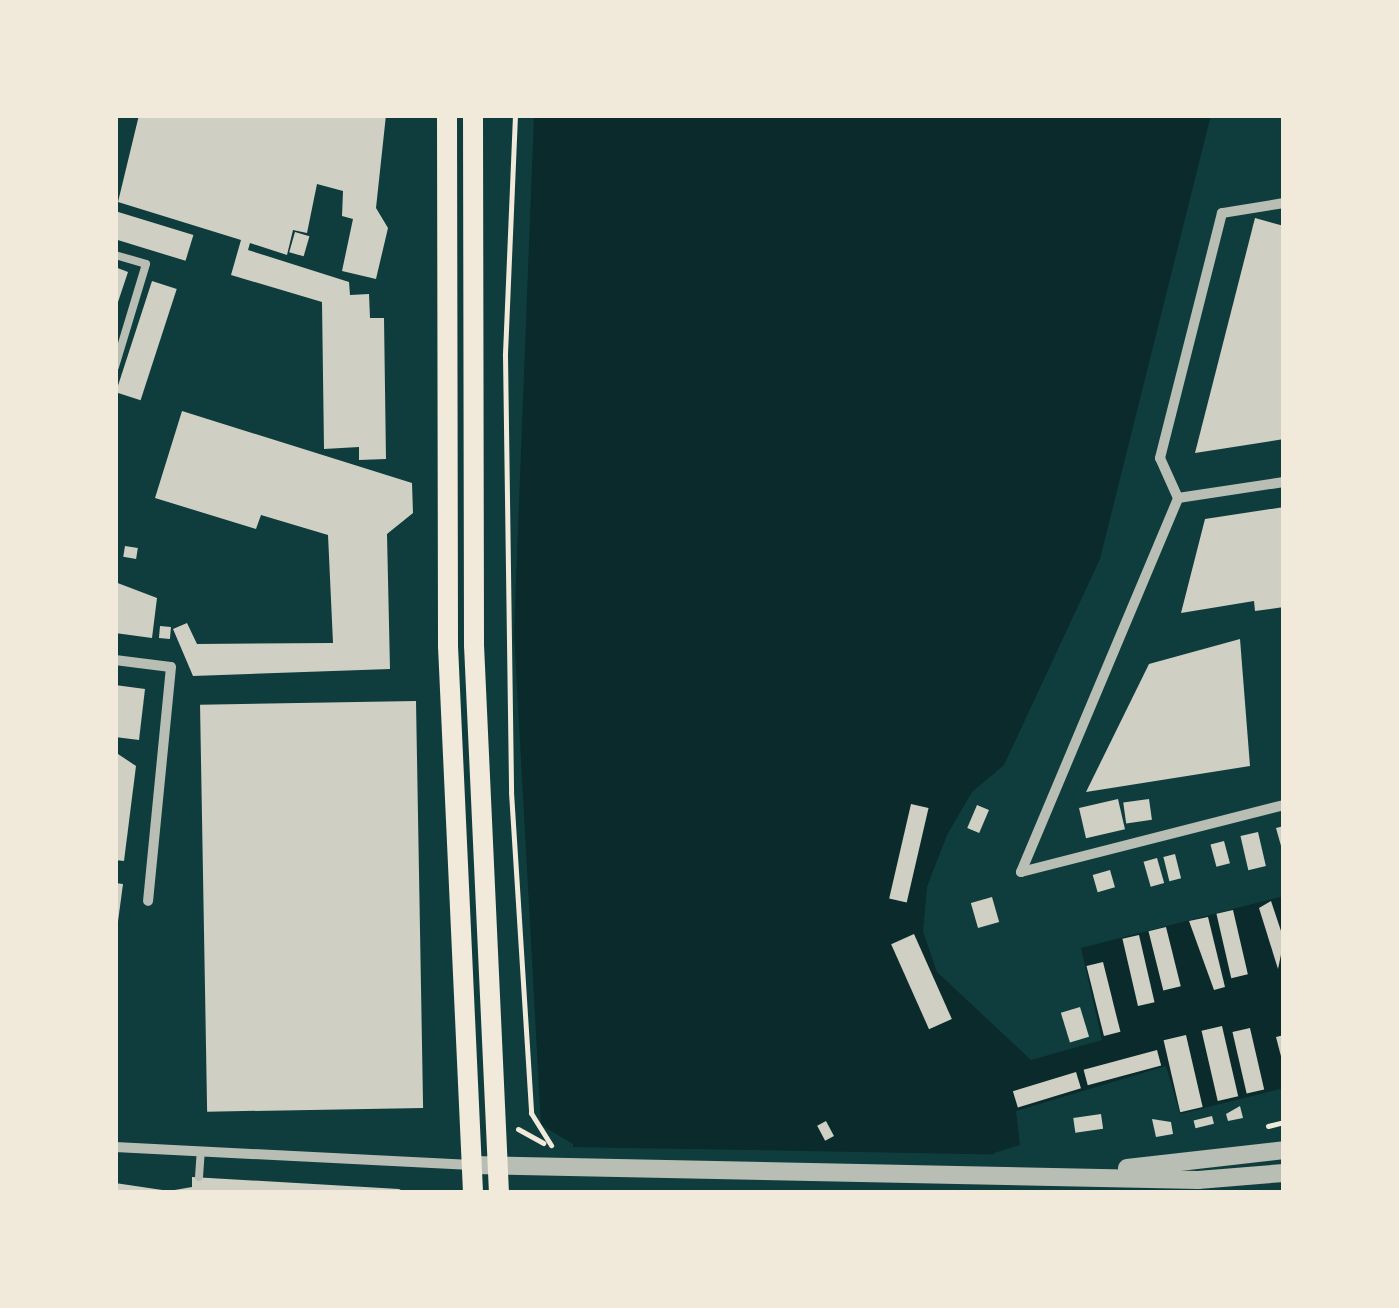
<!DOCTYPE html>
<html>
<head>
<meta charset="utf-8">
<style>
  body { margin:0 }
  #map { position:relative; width:1399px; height:1308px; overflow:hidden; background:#0f3d3e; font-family:"Noto Sans",sans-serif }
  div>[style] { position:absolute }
  .water>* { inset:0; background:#0a2a2b }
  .pier>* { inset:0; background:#0f3d3e; transform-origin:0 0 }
  .building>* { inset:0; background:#cfcfc3; transform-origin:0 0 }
  .path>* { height:5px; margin:-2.5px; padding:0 2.5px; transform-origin:2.5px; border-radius:2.5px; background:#f1e9da }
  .service>* { height:8px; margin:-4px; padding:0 4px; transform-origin:4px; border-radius:4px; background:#b8beb3 }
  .minor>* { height:10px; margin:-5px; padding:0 5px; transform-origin:5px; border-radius:5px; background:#b8beb3 }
  .tertiary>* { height:18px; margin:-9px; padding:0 9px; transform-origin:9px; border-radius:9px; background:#b8beb3 }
  .secondary>* { height:20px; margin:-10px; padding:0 10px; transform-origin:10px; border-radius:10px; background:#f1e9da }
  span { translate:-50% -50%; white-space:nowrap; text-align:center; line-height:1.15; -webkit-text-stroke:8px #f1e9da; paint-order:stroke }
  .frame { position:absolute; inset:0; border:118px solid #f1e9da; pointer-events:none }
</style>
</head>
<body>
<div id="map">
  <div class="water">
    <div style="clip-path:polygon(534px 115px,1211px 115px,1100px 559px,1004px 765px,972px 792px,947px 835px,927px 887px,923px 931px,937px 972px,1031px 1060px,1102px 1040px,1081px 948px,1284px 896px,1284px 1088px,1180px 1114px,1166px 1066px,1016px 1111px,1020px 1145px,994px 1153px,993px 1193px,573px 1193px,573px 1144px,541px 1125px,514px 632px)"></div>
  </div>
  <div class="pier">
    <div style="left:571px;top:1147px;width:424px;height:45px;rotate:1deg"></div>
  </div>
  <div class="building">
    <div style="clip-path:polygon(139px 115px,386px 115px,376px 208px,388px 228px,376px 279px,342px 271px,353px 219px,342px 216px,343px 191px,317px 184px,307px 233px,293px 230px,287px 255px,250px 243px,248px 250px,349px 282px,350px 295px,369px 294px,370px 318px,384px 318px,386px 459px,359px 460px,359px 447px,324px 449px,322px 302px,231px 275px,241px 240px,118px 202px)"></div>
    <div style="left:115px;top:211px;width:82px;height:27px;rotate:17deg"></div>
    <div style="clip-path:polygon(1255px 218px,1284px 226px,1284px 439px,1195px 453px)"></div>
    <div style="left:295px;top:232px;width:15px;height:21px;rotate:16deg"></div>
    <div style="clip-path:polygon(115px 267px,128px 272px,116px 308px,115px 308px)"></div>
    <div style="left:152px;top:281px;width:26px;height:117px;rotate:18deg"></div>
    <div style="clip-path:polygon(182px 411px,412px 483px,413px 513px,387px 534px,390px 669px,193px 676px,173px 629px,187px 623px,197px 644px,333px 643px,328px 535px,261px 515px,256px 529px,155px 498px)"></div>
    <div style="clip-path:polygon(1284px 507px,1284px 607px,1255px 611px,1254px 601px,1181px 613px,1205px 519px)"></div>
    <div style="left:125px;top:546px;width:13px;height:11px;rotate:9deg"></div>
    <div style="clip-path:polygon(115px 582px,157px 598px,152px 638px,115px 633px)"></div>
    <div style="left:160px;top:626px;width:11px;height:12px;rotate:5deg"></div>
    <div style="clip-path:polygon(1240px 639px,1250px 766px,1086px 792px,1149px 664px)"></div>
    <div style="clip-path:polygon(115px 685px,145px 689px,139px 740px,115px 737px)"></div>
    <div style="left:416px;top:701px;width:407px;height:216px;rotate:89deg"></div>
    <div style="clip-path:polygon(115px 752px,136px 766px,124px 861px,115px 860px)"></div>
    <div style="left:1118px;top:799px;width:31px;height:40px;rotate:77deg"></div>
    <div style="left:1149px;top:799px;width:21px;height:26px;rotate:82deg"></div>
    <div style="left:911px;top:804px;width:18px;height:97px;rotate:13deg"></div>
    <div style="left:977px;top:805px;width:13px;height:25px;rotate:23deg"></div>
    <div style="clip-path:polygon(1284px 826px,1284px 853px,1283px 853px,1276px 828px)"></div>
    <div style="left:1258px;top:832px;width:35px;height:18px;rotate:77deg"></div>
    <div style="left:1224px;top:841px;width:23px;height:14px;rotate:75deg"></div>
    <div style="left:1175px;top:854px;width:25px;height:12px;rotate:76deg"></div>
    <div style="left:1157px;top:858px;width:26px;height:14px;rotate:74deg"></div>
    <div style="left:1110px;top:870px;width:18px;height:18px;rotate:74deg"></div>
    <div style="clip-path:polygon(115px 883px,123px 884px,117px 929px,115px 928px)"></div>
    <div style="left:992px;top:897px;width:26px;height:22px;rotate:74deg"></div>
    <div style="clip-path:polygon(1271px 901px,1284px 940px,1278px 969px,1259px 908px)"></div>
    <div style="left:1233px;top:910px;width:66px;height:17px;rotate:77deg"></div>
    <div style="clip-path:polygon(1208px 917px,1225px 987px,1214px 990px,1189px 921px)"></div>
    <div style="left:1166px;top:927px;width:61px;height:18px;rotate:76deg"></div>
    <div style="left:914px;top:934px;width:93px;height:25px;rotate:66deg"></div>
    <div style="left:1139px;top:935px;width:69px;height:17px;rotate:77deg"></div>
    <div style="left:1103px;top:962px;width:72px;height:17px;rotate:76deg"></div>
    <div style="left:1080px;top:1007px;width:31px;height:20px;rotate:73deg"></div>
    <div style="left:1222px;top:1026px;width:72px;height:21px;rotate:77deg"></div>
    <div style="left:1250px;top:1028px;width:63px;height:18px;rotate:77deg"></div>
    <div style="left:1186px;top:1035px;width:74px;height:23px;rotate:77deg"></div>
    <div style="clip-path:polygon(1284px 1035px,1284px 1064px,1283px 1064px,1276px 1037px)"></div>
    <div style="left:1157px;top:1050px;width:16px;height:76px;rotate:75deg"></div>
    <div style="left:1076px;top:1072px;width:17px;height:66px;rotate:73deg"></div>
    <div style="clip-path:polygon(1240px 1106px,1243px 1118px,1228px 1121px,1226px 1114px)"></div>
    <div style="left:1101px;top:1114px;width:15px;height:28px;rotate:82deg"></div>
    <div style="left:1212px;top:1116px;width:8px;height:19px;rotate:76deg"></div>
    <div style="clip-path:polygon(1152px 1119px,1171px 1122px,1173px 1134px,1156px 1137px)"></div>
    <div style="left:826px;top:1121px;width:17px;height:10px;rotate:62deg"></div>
    <div style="clip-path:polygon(192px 1177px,399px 1189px,406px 1193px,115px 1193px,115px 1183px,169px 1191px,192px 1187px)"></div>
  </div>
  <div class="path">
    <div style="left:515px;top:115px;width:240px;rotate:92.4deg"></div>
    <div style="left:505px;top:355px;width:437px;rotate:89.2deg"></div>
    <div style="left:511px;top:792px;width:322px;rotate:86.4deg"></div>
    <div style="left:531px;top:1113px;width:38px;rotate:58deg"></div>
    <div style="left:1268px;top:1126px;width:16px;rotate:-14deg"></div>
    <div style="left:518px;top:1129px;width:29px;rotate:29deg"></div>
  </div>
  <div class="service">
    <div style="left:115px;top:255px;width:32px;rotate:16deg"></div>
    <div style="left:146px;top:264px;width:108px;rotate:106.8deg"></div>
    <div style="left:199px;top:1177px;width:26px;rotate:-86deg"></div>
  </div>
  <div class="minor">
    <div style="left:1284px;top:203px;width:63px;rotate:170.8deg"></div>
    <div style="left:1222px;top:213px;width:253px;rotate:104.2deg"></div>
    <div style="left:1160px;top:458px;width:44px;rotate:65.8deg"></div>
    <div style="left:1178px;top:498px;width:107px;rotate:-8.6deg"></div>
    <div style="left:115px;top:660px;width:56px;rotate:7.1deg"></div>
    <div style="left:171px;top:667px;width:235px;rotate:95.6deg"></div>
    <div style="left:1021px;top:872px;width:406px;rotate:-67.2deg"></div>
    <div style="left:1021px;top:872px;width:271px;rotate:-14.3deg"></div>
    <div style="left:115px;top:1147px;width:357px;rotate:2.9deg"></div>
  </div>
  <div class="tertiary">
    <div style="left:472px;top:1165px;width:726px;rotate:1.18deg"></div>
    <div style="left:1198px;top:1180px;width:86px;rotate:-4.7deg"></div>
    <div style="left:1127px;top:1168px;width:158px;rotate:-6.5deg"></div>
  </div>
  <div class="secondary">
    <div style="left:447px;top:115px;width:531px;rotate:89.89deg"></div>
    <div style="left:448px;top:646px;width:548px;rotate:87.38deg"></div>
    <div style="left:473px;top:115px;width:530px;rotate:89.89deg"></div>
    <div style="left:474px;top:645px;width:549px;rotate:87.39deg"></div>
  </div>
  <div class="frame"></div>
</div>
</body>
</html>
